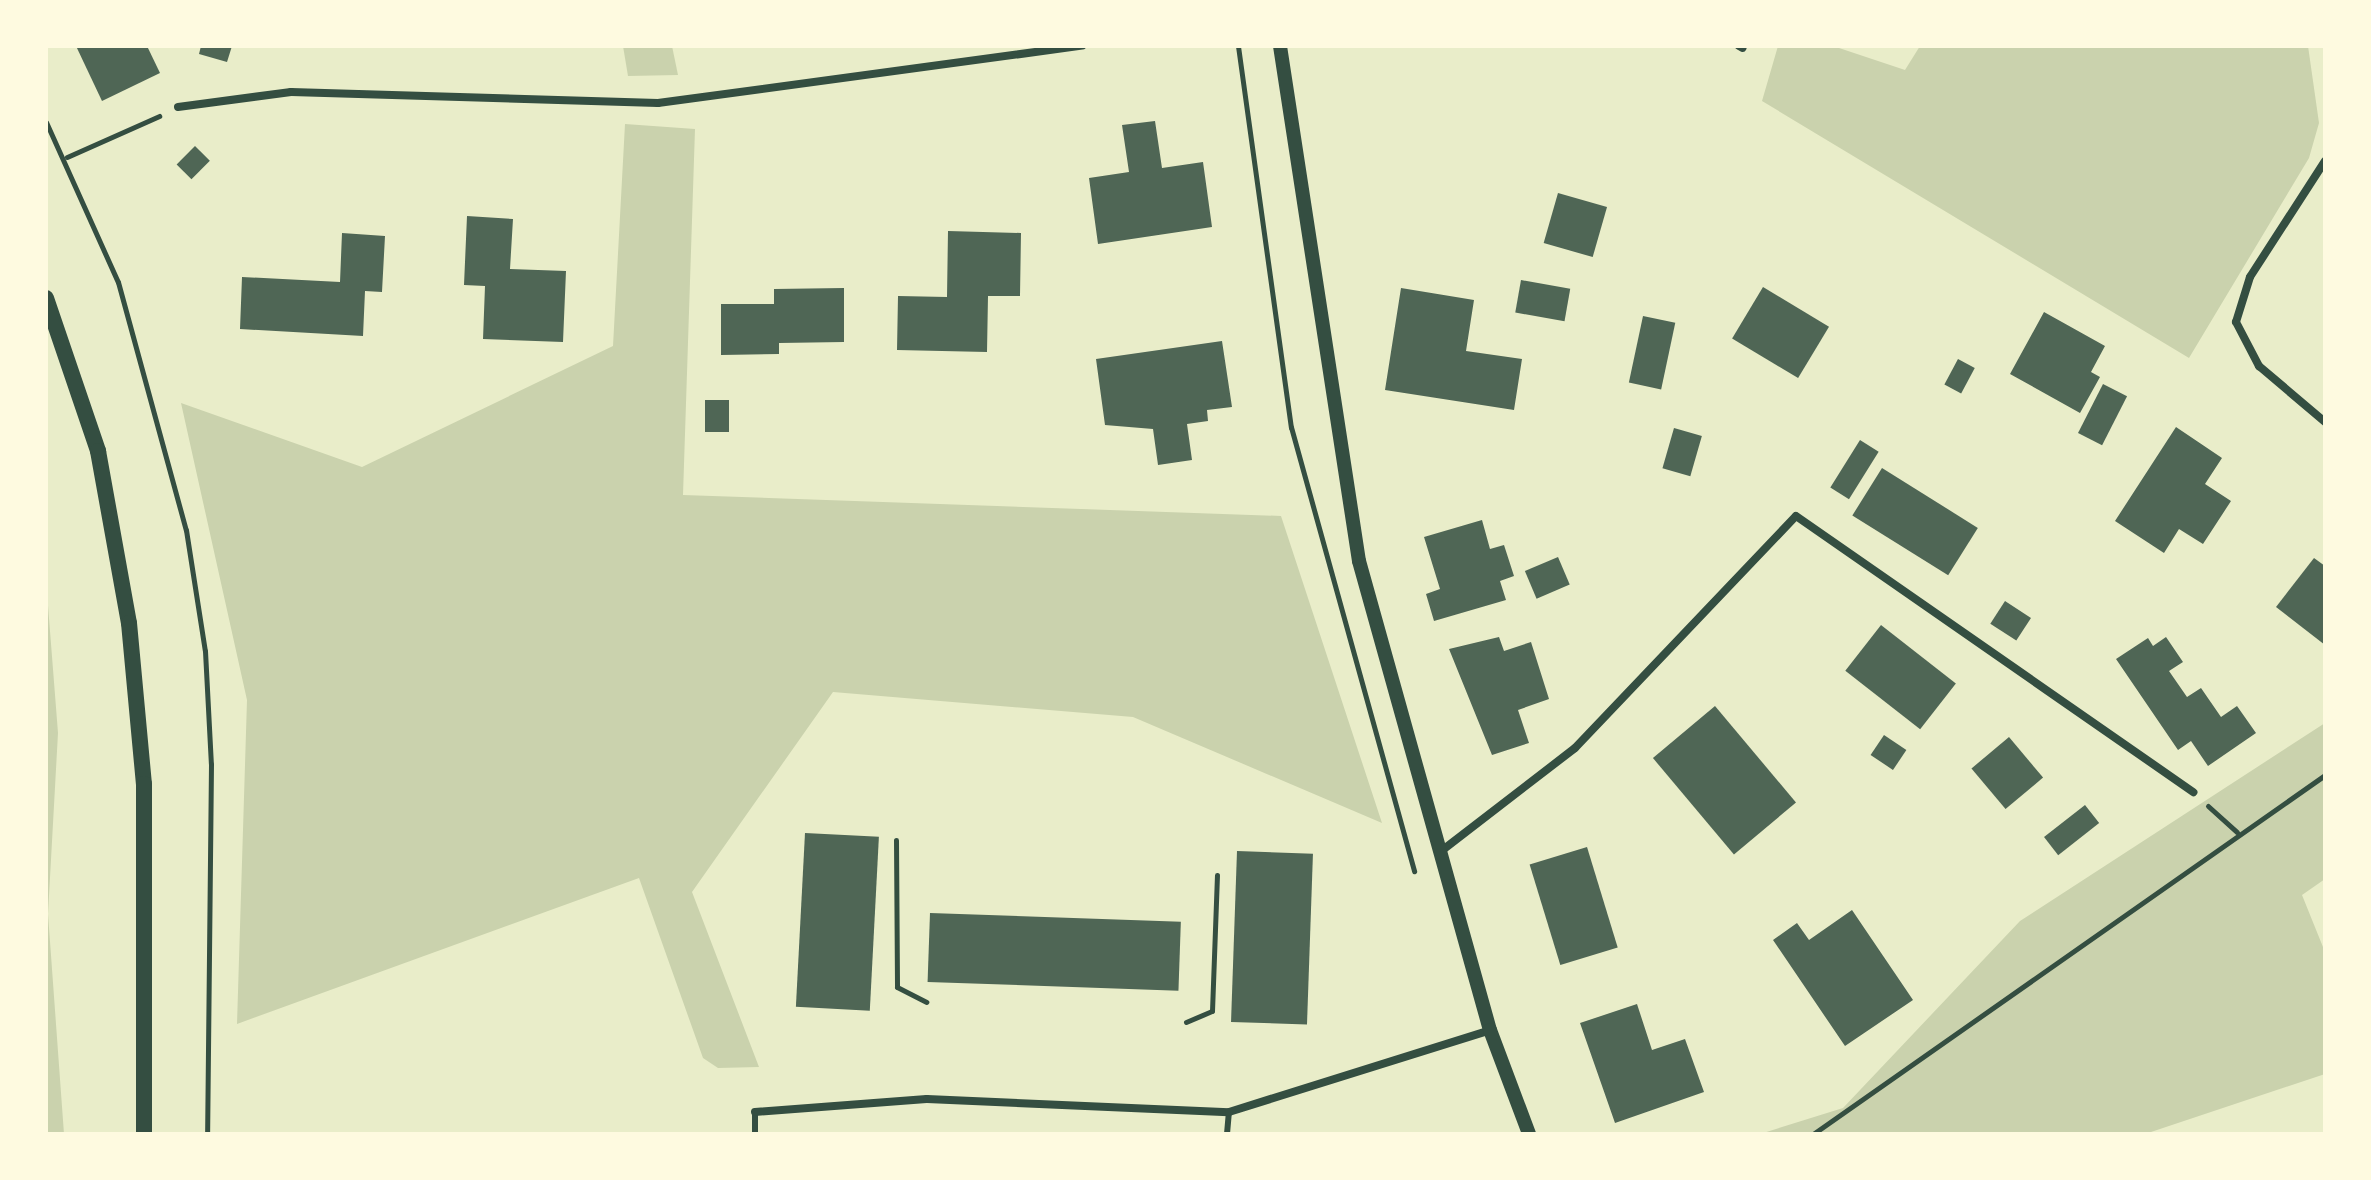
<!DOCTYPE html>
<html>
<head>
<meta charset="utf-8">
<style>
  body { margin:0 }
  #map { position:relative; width:2371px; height:1180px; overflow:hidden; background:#e9edc9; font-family:Signika,sans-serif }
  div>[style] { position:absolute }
  .green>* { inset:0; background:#cad2ad }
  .building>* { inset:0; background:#4f6655; transform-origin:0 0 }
  .path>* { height:5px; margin:-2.5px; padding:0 2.5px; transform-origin:2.5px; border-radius:2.5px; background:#344e41 }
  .service>* { height:6px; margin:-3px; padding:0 3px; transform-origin:3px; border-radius:3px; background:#344e41 }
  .minor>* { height:8px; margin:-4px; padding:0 4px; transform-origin:4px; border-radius:4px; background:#344e41 }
  .tertiary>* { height:14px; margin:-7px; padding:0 7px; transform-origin:7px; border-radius:7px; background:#344e41 }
  .secondary>* { height:16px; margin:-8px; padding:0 8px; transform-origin:8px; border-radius:8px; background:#344e41 }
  span { translate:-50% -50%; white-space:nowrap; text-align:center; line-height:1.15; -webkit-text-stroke:8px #fefae0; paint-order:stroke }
  .frame { position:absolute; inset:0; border:48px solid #fefae0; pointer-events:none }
</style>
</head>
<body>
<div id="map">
  <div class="green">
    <div style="clip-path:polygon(623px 46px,672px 46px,678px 75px,628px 76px)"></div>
    <div style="clip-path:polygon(1778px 46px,1833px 46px,1905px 70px,1920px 46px,2308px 46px,2319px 123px,2309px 158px,2189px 358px,1762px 101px)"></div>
    <div style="clip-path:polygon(625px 124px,695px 129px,683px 495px,1281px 516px,1382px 823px,1133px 717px,833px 692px,692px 892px,759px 1067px,718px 1068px,703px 1058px,639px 878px,237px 1024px,247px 700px,181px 403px,362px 467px,613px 346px)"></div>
    <div style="clip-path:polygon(46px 580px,58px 733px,48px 914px,64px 1134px,46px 1134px)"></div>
    <div style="clip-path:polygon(2325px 723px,2325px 879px,2302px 895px,2325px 952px,2325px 1074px,2145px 1134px,1760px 1134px,1843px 1108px,2020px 921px)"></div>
  </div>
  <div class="building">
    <div style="clip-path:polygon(76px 46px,147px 46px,160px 73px,102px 101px)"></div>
    <div style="clip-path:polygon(201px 46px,232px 46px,227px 62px,199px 54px)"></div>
    <div style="clip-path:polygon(1155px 121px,1162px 168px,1203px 162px,1212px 227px,1098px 244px,1089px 178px,1129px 172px,1122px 125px)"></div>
    <div style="left:195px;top:146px;width:21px;height:26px;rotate:45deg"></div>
    <div style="left:1558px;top:193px;width:51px;height:52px;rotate:16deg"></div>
    <div style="clip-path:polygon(467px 216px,513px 219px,510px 269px,566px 271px,563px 342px,483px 339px,485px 286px,464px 285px)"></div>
    <div style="clip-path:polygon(948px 231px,1021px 233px,1020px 296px,988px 296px,987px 352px,897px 350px,898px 296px,947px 297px)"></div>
    <div style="clip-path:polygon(342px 233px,385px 236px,382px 292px,365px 291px,363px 336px,240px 329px,242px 277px,340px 282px)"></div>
    <div style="left:1521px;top:280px;width:50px;height:33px;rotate:10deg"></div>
    <div style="left:1763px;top:287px;width:77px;height:60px;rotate:31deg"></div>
    <div style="clip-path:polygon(844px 288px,844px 342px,779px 343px,779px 354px,721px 355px,721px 304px,774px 304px,774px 289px)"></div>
    <div style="clip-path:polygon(1401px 288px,1474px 300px,1466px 351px,1522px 359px,1514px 410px,1385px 390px)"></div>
    <div style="clip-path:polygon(2044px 312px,2105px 346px,2091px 372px,2100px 377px,2080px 413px,2010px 374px)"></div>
    <div style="left:1643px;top:316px;width:33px;height:68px;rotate:12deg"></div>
    <div style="clip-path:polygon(1222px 341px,1232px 407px,1207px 410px,1208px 421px,1187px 424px,1192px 460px,1158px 465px,1153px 429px,1105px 425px,1096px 359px)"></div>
    <div style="left:1958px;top:359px;width:19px;height:29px;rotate:28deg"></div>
    <div style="left:2103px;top:384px;width:27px;height:55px;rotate:27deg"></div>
    <div style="left:705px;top:400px;width:24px;height:32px"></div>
    <div style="clip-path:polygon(2176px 427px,2222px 458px,2205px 484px,2231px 501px,2203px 544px,2179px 529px,2164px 553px,2115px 521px)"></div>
    <div style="left:1674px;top:428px;width:29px;height:42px;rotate:16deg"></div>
    <div style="left:1860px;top:440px;width:22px;height:56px;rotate:32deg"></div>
    <div style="left:1882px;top:468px;width:113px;height:56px;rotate:32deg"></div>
    <div style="clip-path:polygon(1482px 520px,1490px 549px,1504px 545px,1514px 576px,1500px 581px,1506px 600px,1434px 621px,1426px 594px,1440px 589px,1424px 537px)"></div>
    <div style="left:1558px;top:557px;width:30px;height:36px;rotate:67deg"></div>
    <div style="clip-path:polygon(2314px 558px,2325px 566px,2325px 645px,2276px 607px)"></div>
    <div style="left:2005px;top:601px;width:31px;height:27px;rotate:33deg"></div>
    <div style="left:1881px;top:625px;width:95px;height:58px;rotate:38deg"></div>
    <div style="clip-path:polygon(1499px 637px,1504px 651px,1531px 642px,1549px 699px,1518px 710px,1529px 743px,1492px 755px,1449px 649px)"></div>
    <div style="clip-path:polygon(2166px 637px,2183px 662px,2169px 671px,2187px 697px,2201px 688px,2221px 717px,2237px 706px,2256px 733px,2208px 766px,2191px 741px,2178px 750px,2116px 659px,2148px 638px,2153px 646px)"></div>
    <div style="left:1715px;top:706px;width:126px;height:81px;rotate:50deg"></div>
    <div style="left:1884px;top:735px;width:27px;height:24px;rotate:34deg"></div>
    <div style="left:2009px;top:737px;width:53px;height:49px;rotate:50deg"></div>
    <div style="left:2085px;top:805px;width:23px;height:52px;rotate:52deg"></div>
    <div style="left:805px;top:833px;width:74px;height:174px;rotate:3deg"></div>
    <div style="left:1587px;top:847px;width:105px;height:60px;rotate:73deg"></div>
    <div style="left:1237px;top:851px;width:76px;height:171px;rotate:2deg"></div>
    <div style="clip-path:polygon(1852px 910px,1913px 1000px,1845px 1046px,1773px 940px,1797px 923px,1809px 940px)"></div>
    <div style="left:930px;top:913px;width:251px;height:69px;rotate:2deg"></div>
    <div style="clip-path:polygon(1637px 1004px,1652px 1050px,1685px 1039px,1704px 1092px,1615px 1123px,1580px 1023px)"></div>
  </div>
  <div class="path">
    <div style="left:1238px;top:46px;width:385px;rotate:82.1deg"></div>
    <div style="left:1291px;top:427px;width:461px;rotate:74.5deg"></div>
    <div style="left:46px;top:122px;width:175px;rotate:65.8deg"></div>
    <div style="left:118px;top:282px;width:257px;rotate:74.7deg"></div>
    <div style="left:186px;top:530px;width:122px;rotate:81.1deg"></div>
    <div style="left:205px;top:651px;width:113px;rotate:87deg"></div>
    <div style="left:211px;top:764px;width:370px;rotate:90.6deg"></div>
    <div style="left:67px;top:157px;width:101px;rotate:-24deg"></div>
    <div style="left:2208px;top:806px;width:39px;rotate:42deg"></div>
    <div style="left:896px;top:840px;width:147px;rotate:89.6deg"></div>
    <div style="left:897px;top:987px;width:33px;rotate:27deg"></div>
    <div style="left:1186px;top:1022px;width:28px;rotate:-23deg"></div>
    <div style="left:1212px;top:1011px;width:136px;rotate:-87.9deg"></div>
    <div style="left:1813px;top:1134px;width:625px;rotate:-35.04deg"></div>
  </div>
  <div class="service">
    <div style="left:755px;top:1134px;width:22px;rotate:-90deg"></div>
    <div style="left:1227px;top:1134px;width:22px;rotate:-85deg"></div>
  </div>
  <div class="minor">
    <div style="left:1739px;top:46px;width:4px;rotate:27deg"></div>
    <div style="left:178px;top:107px;width:114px;rotate:-7.6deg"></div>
    <div style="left:291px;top:92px;width:367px;rotate:1.7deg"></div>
    <div style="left:658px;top:103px;width:428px;rotate:-7.7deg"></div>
    <div style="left:2325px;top:161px;width:138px;rotate:122.9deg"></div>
    <div style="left:2250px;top:277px;width:47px;rotate:107.3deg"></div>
    <div style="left:2236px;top:322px;width:50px;rotate:62.4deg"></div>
    <div style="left:2259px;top:366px;width:87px;rotate:40.3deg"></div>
    <div style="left:1440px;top:852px;width:170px;rotate:-37.6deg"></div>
    <div style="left:1575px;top:748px;width:320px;rotate:-46.4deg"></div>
    <div style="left:1796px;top:516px;width:484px;rotate:34.8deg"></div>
    <div style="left:755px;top:1112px;width:172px;rotate:-4.3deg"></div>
    <div style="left:927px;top:1099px;width:302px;rotate:2.5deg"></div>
    <div style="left:1229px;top:1112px;width:274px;rotate:-17.4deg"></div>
  </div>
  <div class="tertiary">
    <div style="left:1280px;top:46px;width:521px;rotate:81.28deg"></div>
    <div style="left:1359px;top:561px;width:487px;rotate:74.4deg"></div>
    <div style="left:1490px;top:1030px;width:111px;rotate:69.4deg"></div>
  </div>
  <div class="secondary">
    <div style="left:46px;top:298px;width:162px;rotate:71.2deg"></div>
    <div style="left:98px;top:451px;width:175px;rotate:79.8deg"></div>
    <div style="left:129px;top:623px;width:162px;rotate:84.7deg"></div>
    <div style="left:144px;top:784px;width:350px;rotate:90deg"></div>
  </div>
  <div class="frame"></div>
</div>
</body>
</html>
